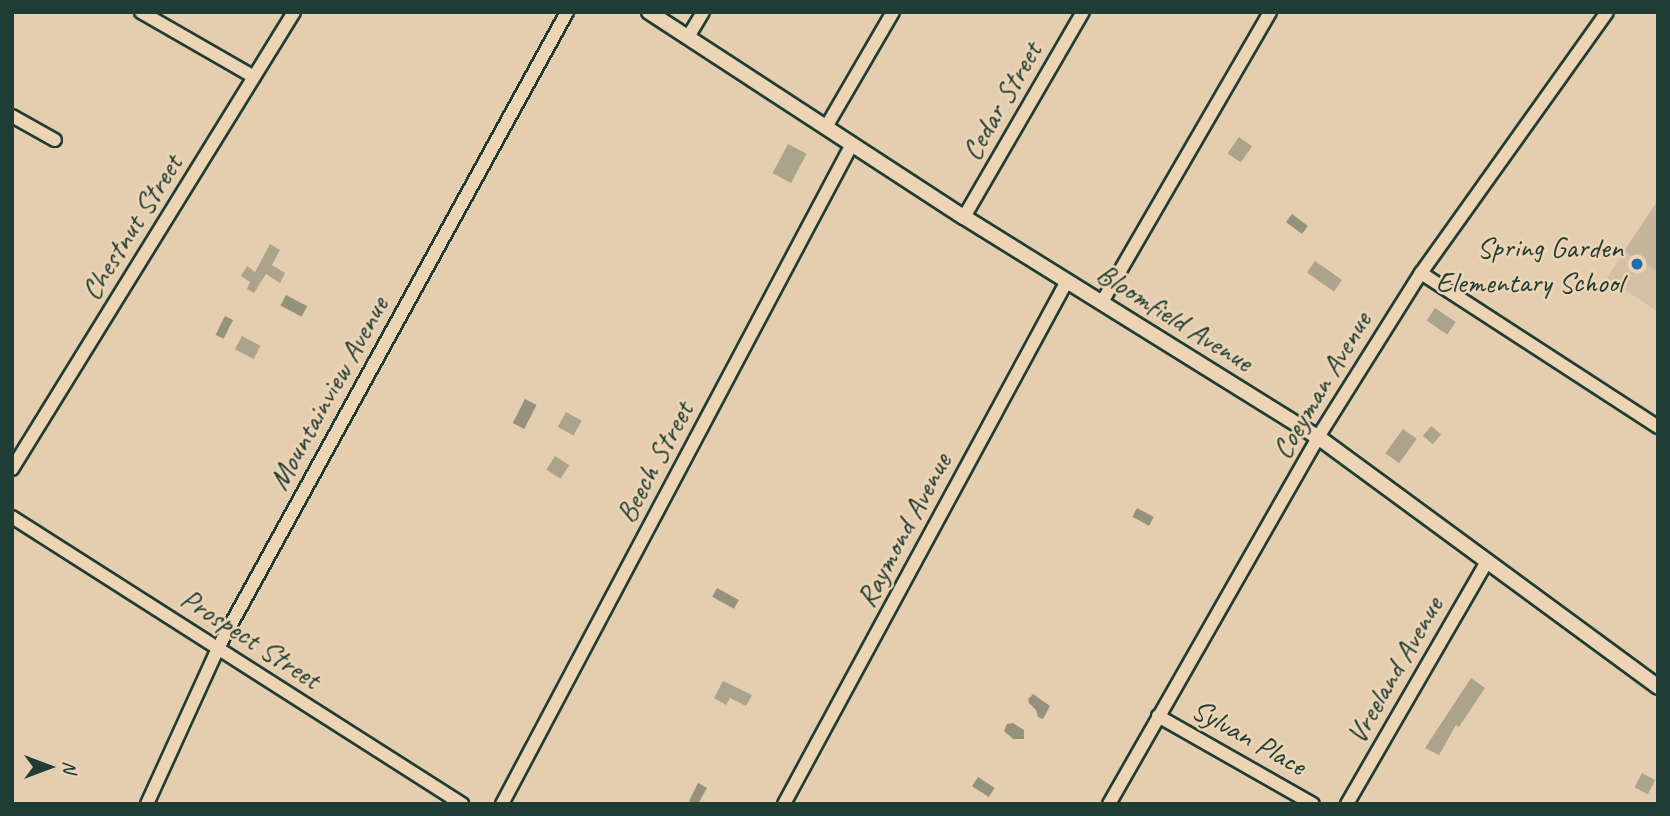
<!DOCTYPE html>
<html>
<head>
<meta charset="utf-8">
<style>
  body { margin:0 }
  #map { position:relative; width:1670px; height:816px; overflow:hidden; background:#e5ceb0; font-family:Caveat,sans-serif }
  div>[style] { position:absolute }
  .built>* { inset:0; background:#d4c1a5 }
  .green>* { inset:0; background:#c4b69c }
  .water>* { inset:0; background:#94927d; transform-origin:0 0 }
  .building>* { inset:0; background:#aba38b; transform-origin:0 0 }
  .roads { filter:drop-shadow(2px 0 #1f3d34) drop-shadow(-2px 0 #1f3d34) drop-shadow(0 2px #1f3d34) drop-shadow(0 -2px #1f3d34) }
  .minor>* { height:12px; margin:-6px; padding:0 6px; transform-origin:6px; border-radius:6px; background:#edd4b5 }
  .tertiary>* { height:14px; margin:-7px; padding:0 7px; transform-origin:7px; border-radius:7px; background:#edd4b5 }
  .dots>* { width:19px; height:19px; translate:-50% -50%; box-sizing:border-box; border:4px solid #edd4b5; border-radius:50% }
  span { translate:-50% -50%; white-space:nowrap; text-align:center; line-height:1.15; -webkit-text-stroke:5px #edd4b5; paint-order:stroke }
  .street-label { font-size:30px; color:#1f3d34 }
  .poi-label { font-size:30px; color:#1f3d34 }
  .right { translate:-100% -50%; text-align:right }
  .frame { position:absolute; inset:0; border:14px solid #1f3d34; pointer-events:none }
  .north { position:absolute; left:14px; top:732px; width:70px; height:70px; -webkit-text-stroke:5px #edd4b5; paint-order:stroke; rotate:90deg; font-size:19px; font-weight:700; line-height:28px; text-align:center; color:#1f3d34 }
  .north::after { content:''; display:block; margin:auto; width:24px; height:32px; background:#1f3d34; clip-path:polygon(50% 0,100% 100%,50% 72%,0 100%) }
</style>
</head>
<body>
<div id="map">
  <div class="built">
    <div style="clip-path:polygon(1658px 200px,1658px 312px,1607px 278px)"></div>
  </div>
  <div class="green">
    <div style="clip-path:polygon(1658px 200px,1658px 272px,1624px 251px)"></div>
  </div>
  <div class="water">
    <div style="left:1292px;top:214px;width:20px;height:10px;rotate:37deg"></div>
    <div style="left:286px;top:295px;width:24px;height:12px;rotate:28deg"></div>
    <div style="left:225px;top:316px;width:9px;height:21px;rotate:27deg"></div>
    <div style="left:525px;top:399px;width:13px;height:27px;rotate:27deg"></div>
    <div style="left:1137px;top:508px;width:19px;height:10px;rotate:28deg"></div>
    <div style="left:717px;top:588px;width:25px;height:10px;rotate:29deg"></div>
    <div style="clip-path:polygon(1033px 694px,1050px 706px,1043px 719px,1038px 717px,1036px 710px,1029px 703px,1028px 699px)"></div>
    <div style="clip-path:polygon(1013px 723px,1024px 730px,1024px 739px,1013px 739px,1004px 731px,1007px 724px)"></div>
    <div style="left:978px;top:777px;width:20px;height:11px;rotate:33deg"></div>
    <div style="clip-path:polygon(698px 783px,707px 788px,698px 804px,695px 804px,689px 801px)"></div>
  </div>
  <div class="building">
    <div style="left:1239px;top:137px;width:16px;height:20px;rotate:35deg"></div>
    <div style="left:788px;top:144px;width:21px;height:33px;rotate:28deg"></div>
    <div style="clip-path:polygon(270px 244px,280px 250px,272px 265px,285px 273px,280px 283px,266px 274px,254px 293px,247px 289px,250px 282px,241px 276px,247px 266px,255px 272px)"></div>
    <div style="left:1315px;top:261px;width:33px;height:14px;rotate:35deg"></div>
    <div style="left:1435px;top:308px;width:25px;height:15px;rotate:34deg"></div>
    <div style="left:242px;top:336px;width:21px;height:15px;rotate:28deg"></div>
    <div style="left:566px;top:412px;width:18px;height:17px;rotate:29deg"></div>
    <div style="left:1431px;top:426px;width:13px;height:13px;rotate:39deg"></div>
    <div style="left:1403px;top:429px;width:17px;height:30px;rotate:36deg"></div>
    <div style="left:555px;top:456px;width:17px;height:16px;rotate:33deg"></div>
    <div style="clip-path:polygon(1471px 678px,1485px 688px,1459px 727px,1456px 725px,1439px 755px,1425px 748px)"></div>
    <div style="clip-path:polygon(723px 681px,752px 695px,746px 706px,730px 698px,726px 705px,714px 698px)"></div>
    <div style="left:1642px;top:773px;width:15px;height:16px;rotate:28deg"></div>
  </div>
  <div class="roads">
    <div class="minor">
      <div style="left:141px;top:12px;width:130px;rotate:29.9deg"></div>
      <div style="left:688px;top:37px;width:29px;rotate:-59deg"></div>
      <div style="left:12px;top:116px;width:49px;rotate:29.2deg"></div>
      <div style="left:826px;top:127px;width:133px;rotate:-59.8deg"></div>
      <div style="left:964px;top:217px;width:237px;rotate:-59.9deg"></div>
      <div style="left:1421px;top:273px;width:283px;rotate:33deg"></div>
      <div style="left:1102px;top:302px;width:335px;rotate:-59.9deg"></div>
      <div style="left:12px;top:469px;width:537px;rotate:-58.32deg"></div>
      <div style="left:12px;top:517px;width:534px;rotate:32.53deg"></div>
      <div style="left:1158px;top:716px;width:178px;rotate:29.6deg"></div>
      <div style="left:147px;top:804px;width:171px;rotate:-65.5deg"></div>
      <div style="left:218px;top:648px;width:725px;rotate:-61.24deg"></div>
      <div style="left:502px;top:804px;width:747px;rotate:-62.06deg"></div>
      <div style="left:784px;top:804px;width:595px;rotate:-61.58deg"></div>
      <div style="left:1109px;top:804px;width:422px;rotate:-60.3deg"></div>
      <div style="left:1318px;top:437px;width:194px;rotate:-57.9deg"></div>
      <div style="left:1421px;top:273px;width:320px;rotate:-54.5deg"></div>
      <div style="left:1347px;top:804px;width:280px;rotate:-60deg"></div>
    </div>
    <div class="tertiary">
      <div style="left:649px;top:12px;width:376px;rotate:33.1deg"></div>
      <div style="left:964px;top:217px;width:417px;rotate:31.9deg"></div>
      <div style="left:1318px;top:437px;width:422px;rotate:36.3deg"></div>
    </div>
  </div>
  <div class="dots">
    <div style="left:1637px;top:264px;background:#1f6fb2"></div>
  </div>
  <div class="street-label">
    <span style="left:1001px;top:101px;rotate:-60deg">Cedar Street</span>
    <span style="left:131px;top:227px;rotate:-58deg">Chestnut Street</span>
    <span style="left:1175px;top:317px;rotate:32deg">Bloomfield Avenue</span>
    <span style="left:1321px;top:385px;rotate:-59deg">Coeyman Avenue</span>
    <span style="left:328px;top:393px;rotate:-61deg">Mountainview Avenue</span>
    <span style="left:654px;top:462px;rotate:-62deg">Beech Street</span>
    <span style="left:903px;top:530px;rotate:-62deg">Raymond Avenue</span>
    <span style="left:251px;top:638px;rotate:33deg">Prospect Street</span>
    <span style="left:1394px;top:670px;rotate:-60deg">Vreeland Avenue</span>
    <span style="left:1249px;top:737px;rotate:29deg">Sylvan Place</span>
  </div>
  <div class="poi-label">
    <span class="right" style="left:1623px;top:264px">Spring Garden<br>Elementary School</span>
  </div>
  <div class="frame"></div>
  <div class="north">N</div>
</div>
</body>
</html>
